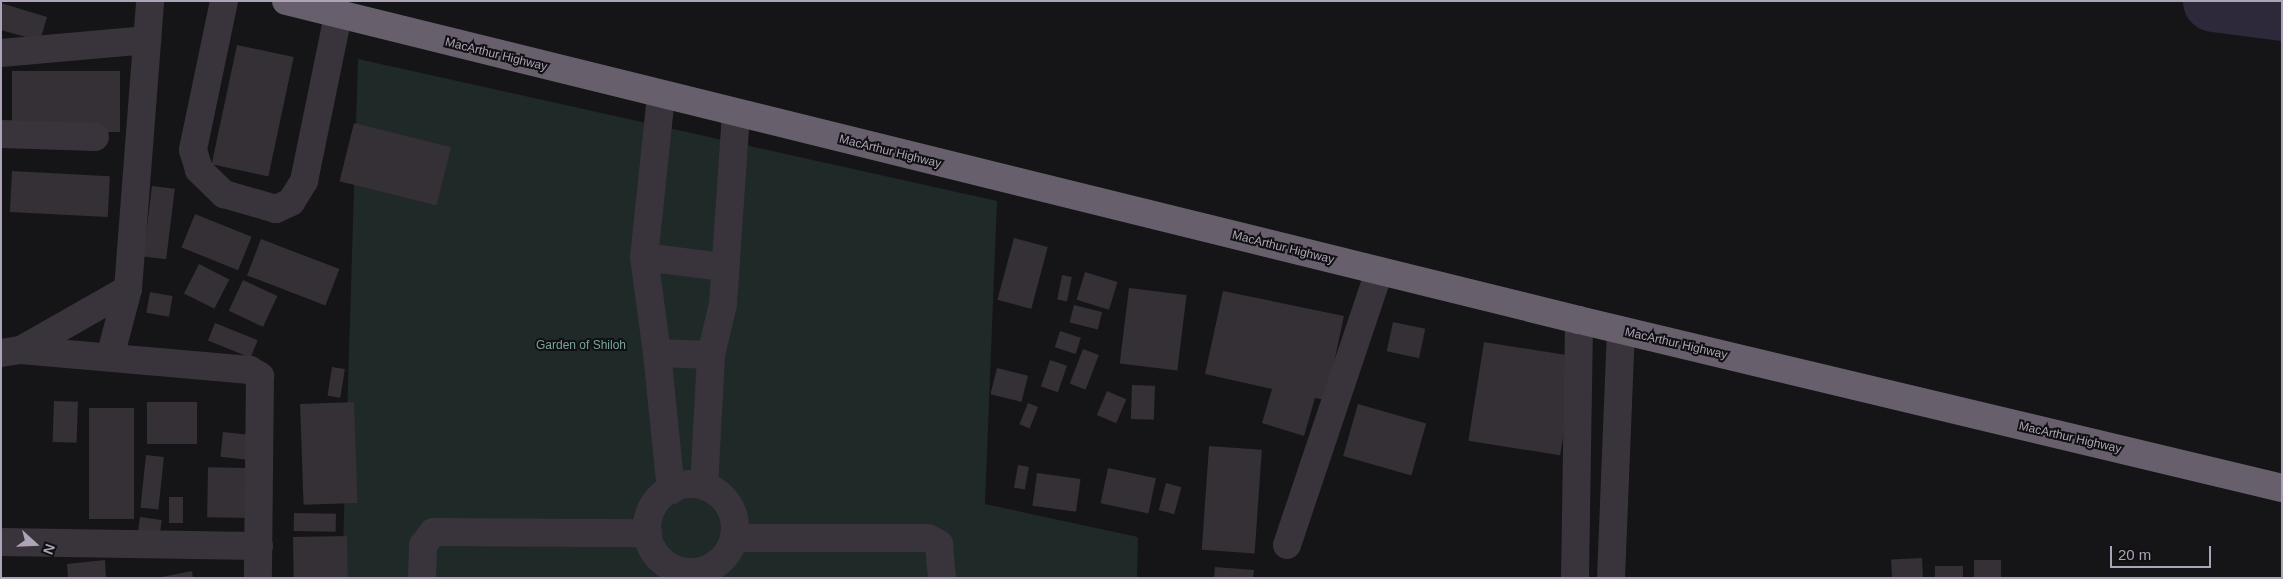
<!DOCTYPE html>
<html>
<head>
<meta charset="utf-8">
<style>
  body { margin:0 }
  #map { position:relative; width:2283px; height:579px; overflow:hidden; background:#151416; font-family:Helvetica,sans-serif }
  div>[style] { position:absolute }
  .green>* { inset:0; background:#1f2928 }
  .river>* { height:61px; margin:-30.5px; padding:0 30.5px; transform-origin:30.5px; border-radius:30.5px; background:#2d293a }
  .building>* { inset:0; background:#343035; transform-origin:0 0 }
  .minor>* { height:28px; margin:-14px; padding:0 14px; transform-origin:14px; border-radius:14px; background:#39343b }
  .minor>.ring { margin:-14px; padding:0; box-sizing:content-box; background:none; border:28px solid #39343b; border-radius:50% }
  .highway>* { height:28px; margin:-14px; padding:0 14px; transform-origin:14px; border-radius:14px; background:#67606c }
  span { translate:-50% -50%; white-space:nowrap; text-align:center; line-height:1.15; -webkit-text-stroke:4px #100f11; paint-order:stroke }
  .street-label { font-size:12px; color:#aea4b7 }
  .park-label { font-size:12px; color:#79a49e }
  .frame { position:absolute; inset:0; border:2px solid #aea4b7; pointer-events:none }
  .north { position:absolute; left:10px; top:519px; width:50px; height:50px; -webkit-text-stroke:4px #100f11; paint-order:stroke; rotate:110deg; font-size:14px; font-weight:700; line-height:20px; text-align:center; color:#aea4b7 }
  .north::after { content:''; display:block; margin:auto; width:18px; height:22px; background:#aea4b7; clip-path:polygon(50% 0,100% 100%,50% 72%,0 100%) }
  .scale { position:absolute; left:2110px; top:546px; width:101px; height:22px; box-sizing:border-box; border:2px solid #aea4b7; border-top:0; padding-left:6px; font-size:15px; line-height:18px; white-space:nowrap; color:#aea4b7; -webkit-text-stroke:4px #100f11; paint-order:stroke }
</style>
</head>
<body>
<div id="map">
  <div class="green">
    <div style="clip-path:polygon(358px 59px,997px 201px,985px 504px,1138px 537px,1137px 578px,342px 578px)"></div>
  </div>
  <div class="river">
    <div style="left:2213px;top:1px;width:70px;rotate:7.4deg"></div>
  </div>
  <div class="building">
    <div style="clip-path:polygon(1px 3px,47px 17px,40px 41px,1px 30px)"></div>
    <div style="left:237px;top:45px;width:58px;height:122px;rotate:12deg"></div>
    <div style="left:12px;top:71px;width:108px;height:61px"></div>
    <div style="left:354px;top:123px;width:100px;height:60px;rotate:14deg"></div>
    <div style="left:12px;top:171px;width:98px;height:41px;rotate:3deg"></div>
    <div style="left:152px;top:186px;width:23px;height:71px;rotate:7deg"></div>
    <div style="left:195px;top:214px;width:61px;height:36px;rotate:22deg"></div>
    <div style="left:1014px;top:238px;width:35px;height:64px;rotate:15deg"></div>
    <div style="left:261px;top:239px;width:84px;height:39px;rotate:21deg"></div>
    <div style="left:199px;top:264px;width:34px;height:33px;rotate:27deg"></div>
    <div style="left:1085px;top:272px;width:34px;height:29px;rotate:17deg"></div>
    <div style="left:1062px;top:275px;width:10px;height:25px;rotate:11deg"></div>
    <div style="left:243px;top:280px;width:38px;height:34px;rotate:25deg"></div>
    <div style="left:1129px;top:288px;width:58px;height:76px;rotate:7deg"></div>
    <div style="clip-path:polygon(1223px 291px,1344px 316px,1326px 400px,1315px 398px,1304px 436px,1262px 423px,1272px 389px,1205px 374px)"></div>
    <div style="left:150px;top:292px;width:23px;height:21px;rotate:10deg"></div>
    <div style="left:1074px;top:305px;width:29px;height:18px;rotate:14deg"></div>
    <div style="left:1393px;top:322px;width:33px;height:30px;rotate:12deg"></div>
    <div style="left:215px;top:323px;width:46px;height:19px;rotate:22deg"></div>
    <div style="left:1060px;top:331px;width:22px;height:17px;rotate:18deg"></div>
    <div style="left:1484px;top:342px;width:93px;height:100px;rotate:9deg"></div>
    <div style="left:1083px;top:349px;width:17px;height:37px;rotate:21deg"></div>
    <div style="left:1050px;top:360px;width:18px;height:28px;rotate:19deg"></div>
    <div style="left:332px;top:367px;width:13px;height:29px;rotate:9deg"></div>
    <div style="left:997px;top:368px;width:32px;height:27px;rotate:14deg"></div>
    <div style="left:1132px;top:385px;width:23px;height:34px;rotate:2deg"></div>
    <div style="left:1107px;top:391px;width:21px;height:26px;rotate:23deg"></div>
    <div style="left:54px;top:401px;width:24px;height:41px;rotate:2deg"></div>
    <div style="left:147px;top:402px;width:50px;height:42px"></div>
    <div style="left:354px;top:402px;width:101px;height:54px;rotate:88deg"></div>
    <div style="left:1028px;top:403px;width:11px;height:23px;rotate:22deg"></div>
    <div style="left:1358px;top:404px;width:71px;height:54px;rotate:16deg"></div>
    <div style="left:89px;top:408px;width:45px;height:111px"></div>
    <div style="left:223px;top:432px;width:30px;height:25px;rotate:6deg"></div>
    <div style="left:1209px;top:446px;width:53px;height:104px;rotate:4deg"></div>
    <div style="left:146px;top:455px;width:18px;height:53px;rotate:6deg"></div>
    <div style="left:1018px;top:465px;width:11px;height:23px;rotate:10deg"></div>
    <div style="left:248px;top:468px;width:50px;height:40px;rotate:91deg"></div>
    <div style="left:1108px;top:468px;width:49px;height:36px;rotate:12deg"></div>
    <div style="left:1037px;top:473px;width:44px;height:33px;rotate:8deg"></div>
    <div style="left:1166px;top:483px;width:16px;height:28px;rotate:15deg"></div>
    <div style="left:169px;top:497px;width:14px;height:26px"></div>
    <div style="left:294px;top:513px;width:42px;height:18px;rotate:1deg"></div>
    <div style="left:140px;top:517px;width:22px;height:18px;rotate:8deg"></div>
    <div style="left:347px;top:536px;width:42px;height:54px;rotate:89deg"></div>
    <div style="left:1922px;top:558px;width:20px;height:31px;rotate:87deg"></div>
    <div style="clip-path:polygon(105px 560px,106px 578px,68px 578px,67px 564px)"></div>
    <div style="left:2001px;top:560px;width:18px;height:27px;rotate:90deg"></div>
    <div style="left:1963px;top:566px;width:12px;height:28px;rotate:90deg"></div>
    <div style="clip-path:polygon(1215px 567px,1254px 570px,1253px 578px,1214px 578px)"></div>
    <div style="clip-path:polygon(192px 571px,193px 578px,162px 578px,162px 577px)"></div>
  </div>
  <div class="minor">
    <div style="left:224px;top:1px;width:152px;rotate:101.8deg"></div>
    <div style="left:193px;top:150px;width:21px;rotate:73deg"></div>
    <div style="left:199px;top:170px;width:35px;rotate:44deg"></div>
    <div style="left:224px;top:194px;width:54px;rotate:16.1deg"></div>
    <div style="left:276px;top:209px;width:17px;rotate:-25deg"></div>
    <div style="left:291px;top:202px;width:25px;rotate:-58deg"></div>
    <div style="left:304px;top:181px;width:169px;rotate:-78.4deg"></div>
    <div style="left:1px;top:53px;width:147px;rotate:-5.1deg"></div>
    <div style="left:661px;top:96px;width:162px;rotate:96deg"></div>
    <div style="left:644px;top:257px;width:97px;rotate:82.3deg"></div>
    <div style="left:657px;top:353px;width:54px;rotate:2.1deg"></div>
    <div style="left:711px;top:355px;width:52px;rotate:-76.8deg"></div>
    <div style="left:723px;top:304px;width:190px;rotate:-86.1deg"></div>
    <div style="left:1px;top:134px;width:94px;rotate:1.8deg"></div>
    <div style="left:644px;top:257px;width:80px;rotate:7.2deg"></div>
    <div style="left:21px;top:350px;width:123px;rotate:-29.7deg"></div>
    <div style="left:1px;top:353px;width:20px;rotate:-9deg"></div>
    <div style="left:21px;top:350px;width:230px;rotate:5deg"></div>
    <div style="left:250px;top:370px;width:12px;rotate:31deg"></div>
    <div style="left:260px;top:376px;width:202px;rotate:90.6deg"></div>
    <div style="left:657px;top:353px;width:138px;rotate:84.2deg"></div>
    <div style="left:110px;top:357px;width:70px;rotate:-75.2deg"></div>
    <div style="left:128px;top:289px;width:289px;rotate:-85.6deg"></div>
    <div class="ring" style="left:647px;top:484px;width:60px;height:60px"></div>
    <div style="left:704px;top:486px;width:131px;rotate:-86.9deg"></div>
    <div style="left:734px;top:538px;width:194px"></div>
    <div style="left:928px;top:538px;width:13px;rotate:29deg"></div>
    <div style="left:939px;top:544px;width:34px;rotate:85deg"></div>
    <div style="left:1px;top:542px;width:258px;rotate:0.9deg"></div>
    <div style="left:1287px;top:545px;width:289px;rotate:-71.4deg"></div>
    <div style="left:422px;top:578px;width:33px;rotate:-88deg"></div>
    <div style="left:423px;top:545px;width:16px;rotate:-52deg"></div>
    <div style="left:433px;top:532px;width:215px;rotate:0.3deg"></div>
    <div style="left:1575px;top:578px;width:258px;rotate:-89.1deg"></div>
    <div style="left:1611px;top:578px;width:247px;rotate:-87.7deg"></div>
  </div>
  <div class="highway">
    <div style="left:286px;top:1px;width:1332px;rotate:13.86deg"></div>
    <div style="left:1579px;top:320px;width:723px;rotate:13.44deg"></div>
  </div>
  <div class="street-label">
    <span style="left:496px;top:55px;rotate:14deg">MacArthur Highway</span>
    <span style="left:890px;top:152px;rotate:14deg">MacArthur Highway</span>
    <span style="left:1283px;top:248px;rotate:14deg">MacArthur Highway</span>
    <span style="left:1676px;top:344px;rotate:13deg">MacArthur Highway</span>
    <span style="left:2070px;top:438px;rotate:13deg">MacArthur Highway</span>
  </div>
  <div class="park-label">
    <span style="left:581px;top:346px">Garden of Shiloh</span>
  </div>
  <div class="frame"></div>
  <div class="north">N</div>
  <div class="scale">20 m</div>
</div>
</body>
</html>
